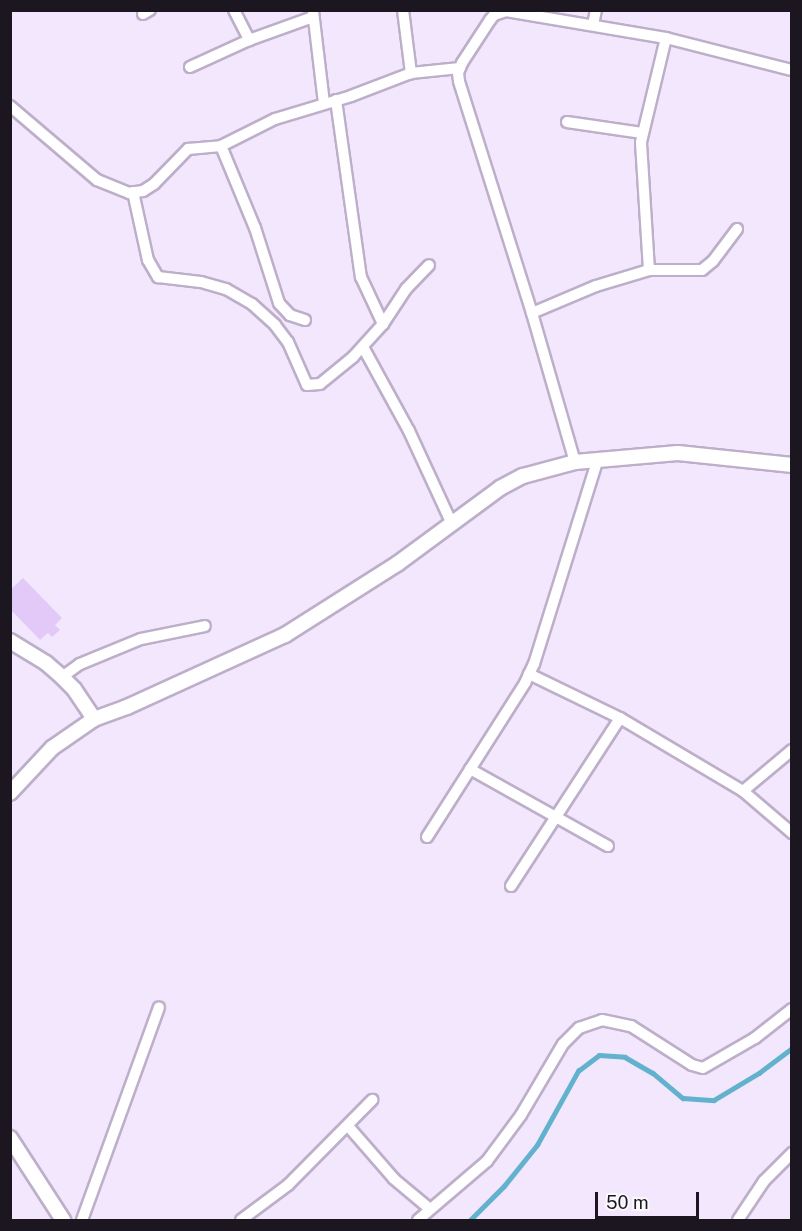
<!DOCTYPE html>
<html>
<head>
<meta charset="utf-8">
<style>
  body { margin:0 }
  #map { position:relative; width:802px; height:1231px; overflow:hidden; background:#f3e7fd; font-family:"Public Sans",sans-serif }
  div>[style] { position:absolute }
  .stream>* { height:4.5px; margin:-2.25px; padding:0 2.25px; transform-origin:2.25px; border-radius:2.25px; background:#62b2ce }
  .building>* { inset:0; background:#e3c9f8 }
  .roads { filter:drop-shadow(2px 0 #bdafc9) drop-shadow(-2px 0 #bdafc9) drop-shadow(0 2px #bdafc9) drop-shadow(0 -2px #bdafc9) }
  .minor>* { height:10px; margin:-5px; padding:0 5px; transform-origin:5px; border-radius:5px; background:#fff }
  .tertiary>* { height:14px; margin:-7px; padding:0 7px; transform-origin:7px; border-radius:7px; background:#fff }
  span { translate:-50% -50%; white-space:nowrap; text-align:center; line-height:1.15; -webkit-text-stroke:6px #fbf8fe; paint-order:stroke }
  .frame { position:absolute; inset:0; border:12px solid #1b161f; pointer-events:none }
  .scale { position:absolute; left:595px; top:1192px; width:104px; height:27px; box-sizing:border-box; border:3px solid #1b161f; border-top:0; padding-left:8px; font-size:18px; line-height:21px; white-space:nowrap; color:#1b161f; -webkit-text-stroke:4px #fbf8fe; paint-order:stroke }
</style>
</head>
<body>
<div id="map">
  <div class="stream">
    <div style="left:470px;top:1220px;width:48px;rotate:-45deg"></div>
    <div style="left:504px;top:1186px;width:53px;rotate:-51.2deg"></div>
    <div style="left:537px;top:1145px;width:85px;rotate:-61deg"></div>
    <div style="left:578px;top:1071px;width:26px;rotate:-37deg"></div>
    <div style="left:599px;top:1055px;width:26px;rotate:4deg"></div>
    <div style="left:625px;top:1057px;width:32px;rotate:30deg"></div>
    <div style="left:653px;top:1073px;width:39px;rotate:40deg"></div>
    <div style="left:683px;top:1098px;width:31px;rotate:4deg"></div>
    <div style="left:714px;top:1100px;width:52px;rotate:-31deg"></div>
    <div style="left:759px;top:1073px;width:41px;rotate:-37.1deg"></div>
  </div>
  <div class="building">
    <div style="clip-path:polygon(23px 578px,62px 618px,55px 625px,60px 630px,52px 637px,48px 633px,40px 640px,10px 609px,10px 590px)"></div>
  </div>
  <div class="roads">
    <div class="minor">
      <div style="left:234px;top:10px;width:34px;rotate:63deg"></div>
      <div style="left:249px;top:40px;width:68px;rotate:-19.8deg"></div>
      <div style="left:403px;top:10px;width:64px;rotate:82.8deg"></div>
      <div style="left:313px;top:11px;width:93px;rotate:83.2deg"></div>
      <div style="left:143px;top:14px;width:8px;rotate:-30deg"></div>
      <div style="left:593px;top:25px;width:15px;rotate:-79deg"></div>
      <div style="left:190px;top:67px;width:65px;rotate:-24.6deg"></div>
      <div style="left:336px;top:100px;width:179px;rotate:82deg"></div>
      <div style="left:361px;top:277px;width:52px;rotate:64.9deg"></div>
      <div style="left:10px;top:106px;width:114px;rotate:40.4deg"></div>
      <div style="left:97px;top:180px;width:35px;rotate:22deg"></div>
      <div style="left:129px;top:193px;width:14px;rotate:-8deg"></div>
      <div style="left:143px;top:191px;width:13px;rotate:-32deg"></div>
      <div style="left:154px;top:184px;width:49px;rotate:-45.8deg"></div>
      <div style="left:188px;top:149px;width:33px;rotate:-5deg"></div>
      <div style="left:567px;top:122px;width:76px;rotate:8.3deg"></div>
      <div style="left:133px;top:192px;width:70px;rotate:77.6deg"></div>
      <div style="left:148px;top:260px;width:20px;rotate:60deg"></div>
      <div style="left:158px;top:277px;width:43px;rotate:6.6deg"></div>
      <div style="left:201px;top:282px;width:26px;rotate:16deg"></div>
      <div style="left:226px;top:289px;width:30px;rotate:30deg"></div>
      <div style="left:252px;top:304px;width:31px;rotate:42deg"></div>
      <div style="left:275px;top:325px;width:21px;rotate:53deg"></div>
      <div style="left:288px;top:342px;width:47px;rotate:66.2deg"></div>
      <div style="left:307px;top:385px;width:13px;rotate:-4deg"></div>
      <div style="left:320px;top:384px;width:43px;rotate:-39.3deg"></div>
      <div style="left:353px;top:357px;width:45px;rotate:-47.7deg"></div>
      <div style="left:383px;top:324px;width:42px;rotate:-56.7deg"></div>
      <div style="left:406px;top:289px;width:33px;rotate:-46deg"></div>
      <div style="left:649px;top:270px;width:128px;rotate:-93.6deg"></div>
      <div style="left:641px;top:142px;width:107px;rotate:-76.5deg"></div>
      <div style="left:532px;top:313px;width:69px;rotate:-22.9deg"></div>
      <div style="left:596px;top:286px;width:55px;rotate:-16.8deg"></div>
      <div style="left:649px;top:270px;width:53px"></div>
      <div style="left:702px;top:270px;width:14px;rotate:-39deg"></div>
      <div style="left:713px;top:261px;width:40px;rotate:-53deg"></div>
      <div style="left:305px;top:320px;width:16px;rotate:-162deg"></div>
      <div style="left:290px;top:315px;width:16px;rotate:-133deg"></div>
      <div style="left:279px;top:303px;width:79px;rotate:-107.7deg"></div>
      <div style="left:255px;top:228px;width:89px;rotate:-112.5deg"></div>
      <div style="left:221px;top:146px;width:60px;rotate:-26.6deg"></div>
      <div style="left:275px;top:119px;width:79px;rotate:-16.8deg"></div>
      <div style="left:351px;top:96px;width:64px;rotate:-21deg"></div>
      <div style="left:411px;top:73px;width:49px;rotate:-5.8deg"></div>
      <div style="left:363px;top:347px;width:96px;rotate:61.3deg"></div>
      <div style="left:409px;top:431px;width:102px;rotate:65.2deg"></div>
      <div style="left:575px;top:462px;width:155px;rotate:-106.1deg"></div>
      <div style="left:532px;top:313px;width:243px;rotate:-107.5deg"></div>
      <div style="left:459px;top:81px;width:8px;rotate:-97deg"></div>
      <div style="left:458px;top:73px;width:11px;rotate:-68deg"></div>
      <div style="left:462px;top:63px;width:51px;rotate:-56.9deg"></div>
      <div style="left:490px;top:20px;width:6px;rotate:-51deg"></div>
      <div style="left:494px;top:15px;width:13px;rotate:-18deg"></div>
      <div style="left:506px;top:11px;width:162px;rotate:9.6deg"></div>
      <div style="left:666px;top:38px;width:130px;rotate:14.3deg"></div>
      <div style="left:529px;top:674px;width:101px;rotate:25.8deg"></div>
      <div style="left:620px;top:718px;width:143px;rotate:30.7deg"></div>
      <div style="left:743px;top:791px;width:65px;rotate:40.6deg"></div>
      <div style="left:62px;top:677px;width:22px;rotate:-36deg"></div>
      <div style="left:80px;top:664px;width:66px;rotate:-22.3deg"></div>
      <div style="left:141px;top:639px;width:65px;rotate:-11.5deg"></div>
      <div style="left:470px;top:769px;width:158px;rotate:29.2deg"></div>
      <div style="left:743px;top:791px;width:64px;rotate:-39.9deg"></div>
      <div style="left:427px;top:837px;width:183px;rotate:-57.5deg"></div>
      <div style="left:525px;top:683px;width:21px;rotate:-65deg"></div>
      <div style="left:534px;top:664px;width:215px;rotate:-72.7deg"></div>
      <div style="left:511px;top:886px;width:200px;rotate:-57deg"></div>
      <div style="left:348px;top:1126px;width:70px;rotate:49deg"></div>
      <div style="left:394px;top:1179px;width:47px;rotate:39.8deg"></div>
      <div style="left:82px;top:1220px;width:226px;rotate:-70.1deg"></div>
      <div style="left:241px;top:1220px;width:59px;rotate:-36.7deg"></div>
      <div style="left:288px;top:1185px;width:120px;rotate:-45.3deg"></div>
      <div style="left:418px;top:1220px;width:91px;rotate:-40.5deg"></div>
      <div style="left:487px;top:1161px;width:57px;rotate:-53.5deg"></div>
      <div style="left:521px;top:1115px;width:82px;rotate:-59.4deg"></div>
      <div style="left:563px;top:1044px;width:23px;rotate:-45deg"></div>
      <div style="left:579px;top:1028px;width:24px;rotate:-19deg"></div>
      <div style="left:602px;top:1020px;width:30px;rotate:12deg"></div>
      <div style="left:631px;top:1026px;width:72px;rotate:32.6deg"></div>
      <div style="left:692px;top:1065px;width:11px;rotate:15deg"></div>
      <div style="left:703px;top:1068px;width:60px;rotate:-30deg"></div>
      <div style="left:755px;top:1038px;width:47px;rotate:-38.1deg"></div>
      <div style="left:738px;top:1220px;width:47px;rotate:-56.3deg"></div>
      <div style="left:764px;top:1181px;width:40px;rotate:-45deg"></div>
    </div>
    <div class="tertiary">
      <div style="left:10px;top:641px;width:42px;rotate:31.4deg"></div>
      <div style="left:46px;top:663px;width:21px;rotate:41deg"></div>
      <div style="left:62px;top:677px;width:17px;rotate:45deg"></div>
      <div style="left:74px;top:689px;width:36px;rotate:56deg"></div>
      <div style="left:10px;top:793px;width:62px;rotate:-47deg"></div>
      <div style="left:52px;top:748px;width:51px;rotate:-34.6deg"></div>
      <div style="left:94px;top:719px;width:35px;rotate:-20deg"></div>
      <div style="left:127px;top:707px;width:174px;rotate:-24.5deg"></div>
      <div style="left:285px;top:635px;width:133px;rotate:-32.4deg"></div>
      <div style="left:397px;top:564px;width:128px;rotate:-36.4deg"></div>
      <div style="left:500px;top:488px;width:26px;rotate:-28deg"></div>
      <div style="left:523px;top:476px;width:54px;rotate:-15.1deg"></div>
      <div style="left:575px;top:462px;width:103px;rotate:-5deg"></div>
      <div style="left:678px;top:453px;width:115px;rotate:6deg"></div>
      <div style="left:10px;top:1138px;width:98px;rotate:57.1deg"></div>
    </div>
  </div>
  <div class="frame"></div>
  <div class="scale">50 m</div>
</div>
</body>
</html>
